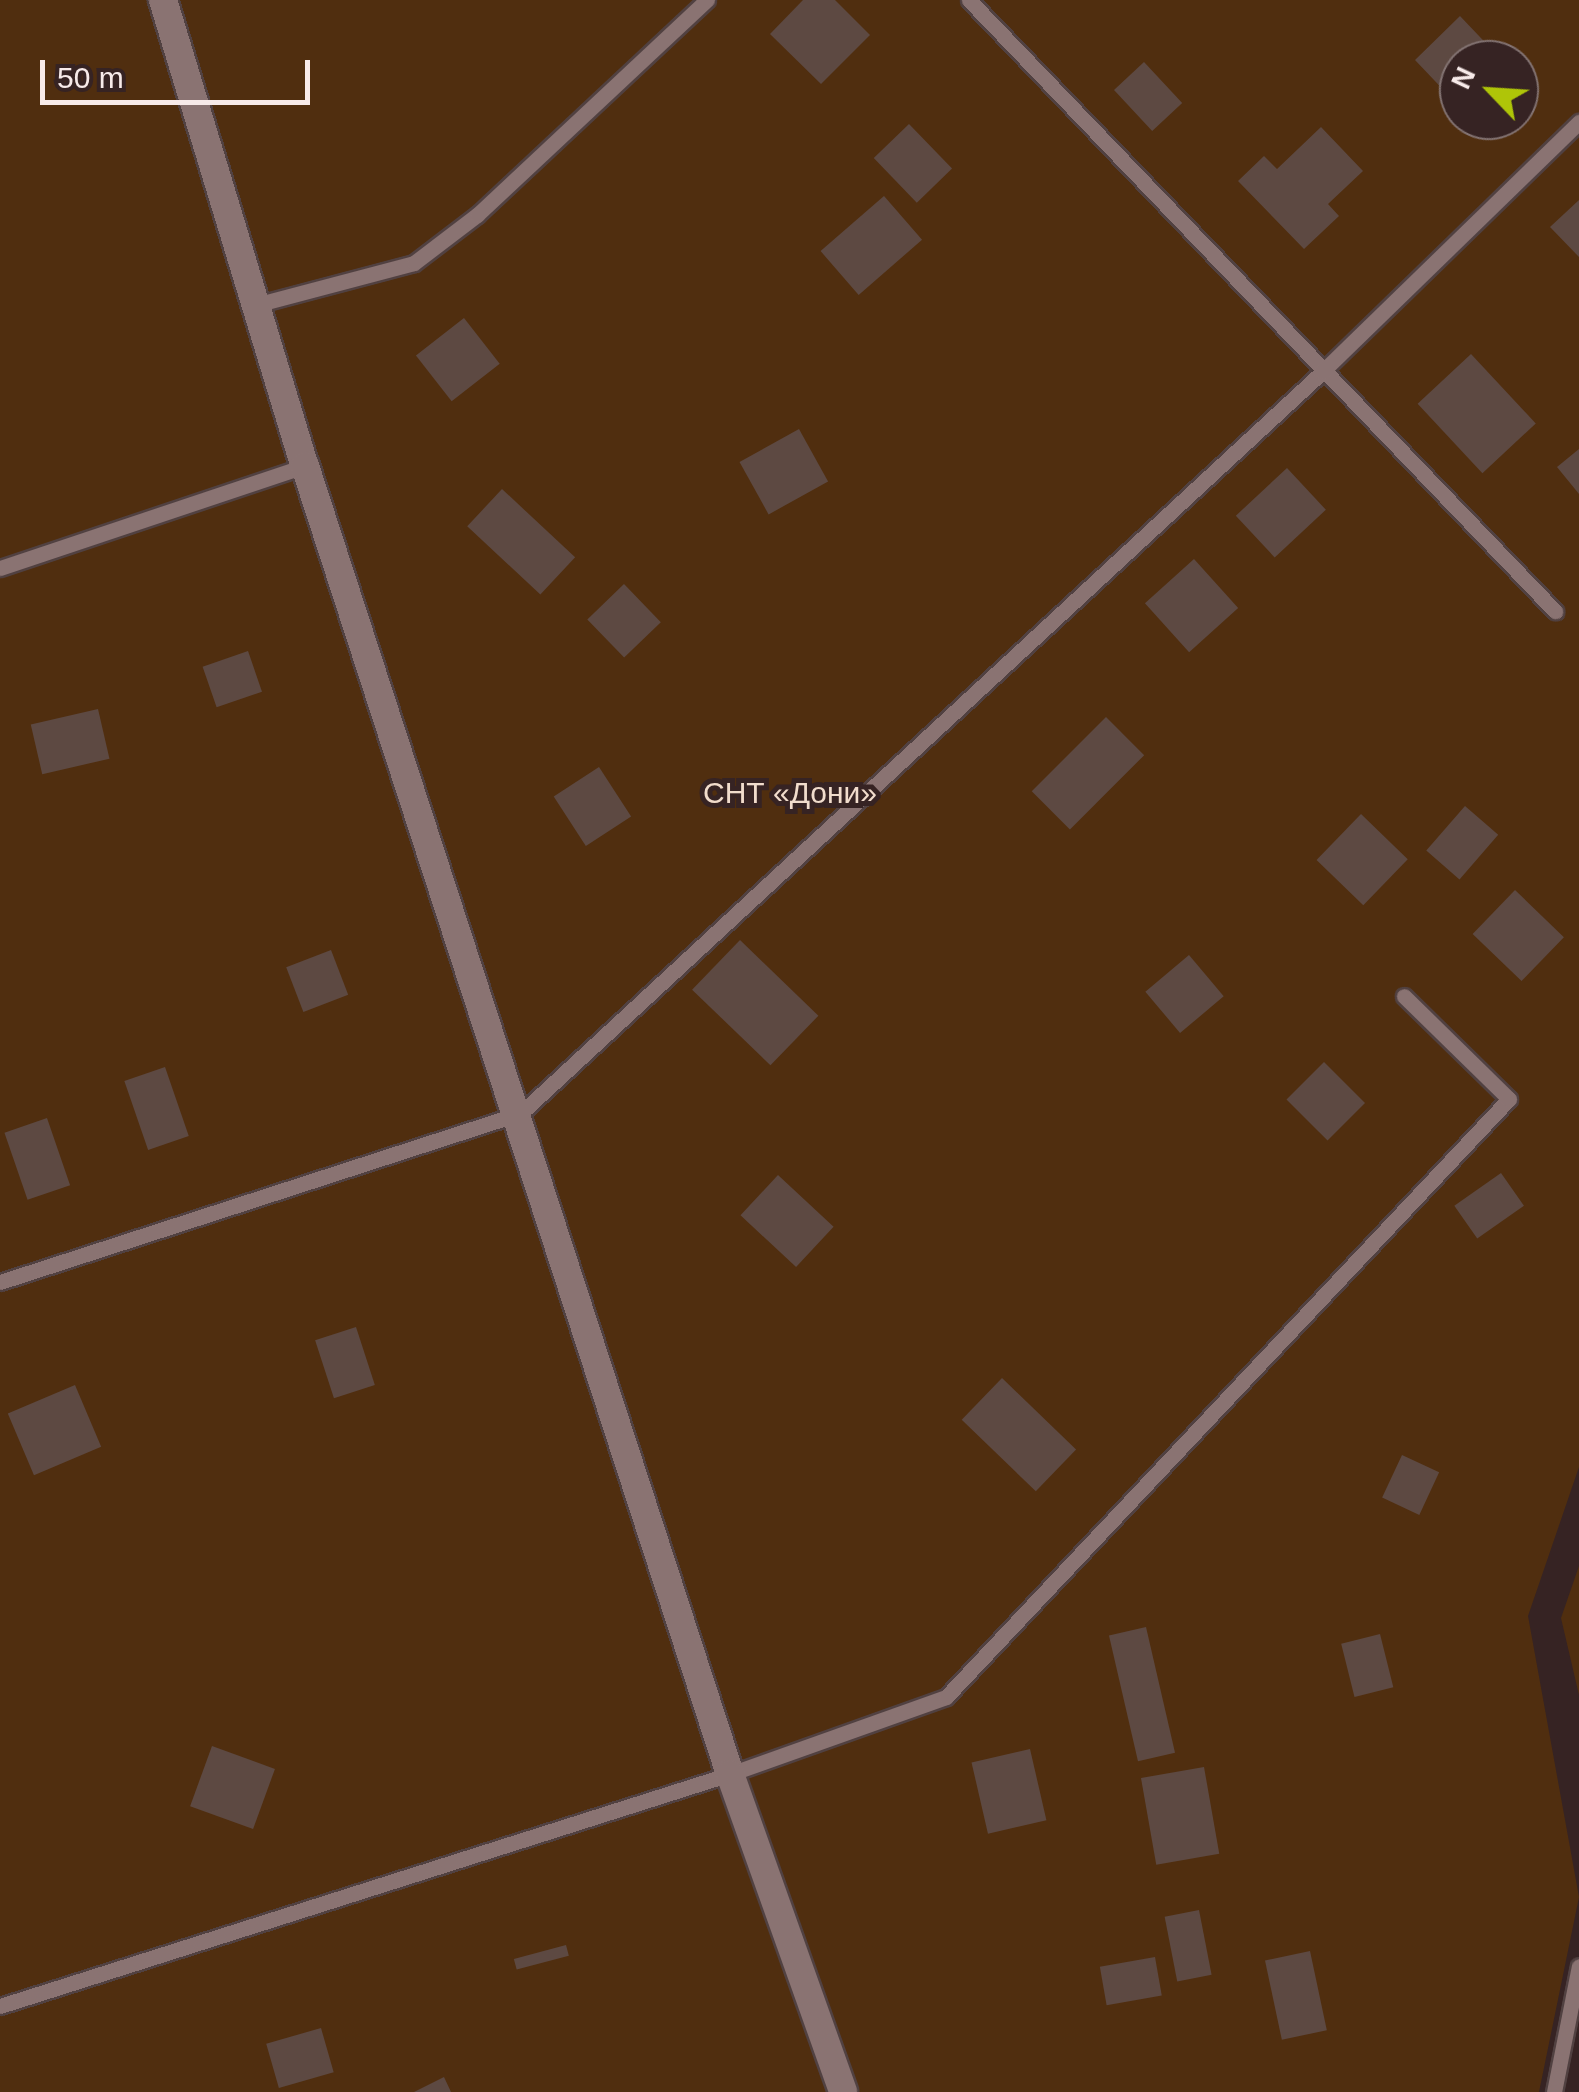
<!DOCTYPE html>
<html>
<head>
<meta charset="utf-8">
<style>
  body { margin:0 }
  #map { position:relative; width:1579px; height:2092px; overflow:hidden; background:#362323; font-family:Arial,sans-serif }
  div>[style] { position:absolute }
  .green>* { inset:0; background:#502e0f }
  .building>* { inset:0; background:#5d4942; transform-origin:0 0 }
  .roads { filter:drop-shadow(2px 0 #514141) drop-shadow(-2px 0 #514141) drop-shadow(0 2px #514141) drop-shadow(0 -2px #514141) }
  .service>* { height:15px; margin:-7.5px; padding:0 7.5px; transform-origin:7.5px; border-radius:7.5px; background:#8a7372 }
  .minor>* { height:28px; margin:-14px; padding:0 14px; transform-origin:14px; border-radius:14px; background:#8a7372 }
  span { translate:-50% -50%; white-space:nowrap; text-align:center; line-height:1.15; -webkit-text-stroke:10px #362323; paint-order:stroke }
  .park-label { font-size:30px; color:#f1dccc }
  .north { position:absolute; left:1439px; top:40px; width:100px; height:100px; box-sizing:border-box; background:#362323; border:2px solid #837372; border-radius:50%; rotate:295deg; font-size:28px; font-weight:700; line-height:40px; text-align:center; color:#f7eae9 }
  .north::after { content:''; display:block; margin:auto; width:35px; height:45px; background:#afc508; clip-path:polygon(50% 0,100% 100%,50% 72%,0 100%) }
  .scale { position:absolute; left:40px; top:60px; width:270px; height:45px; box-sizing:border-box; border:5px solid #f7eae9; border-top:0; padding-left:12px; font-size:30px; line-height:35px; white-space:nowrap; color:#f7eae9; -webkit-text-stroke:8px #362323; paint-order:stroke }
</style>
</head>
<body>
<div id="map">
  <div class="green">
    <div style="clip-path:polygon(evenodd,0 0,1579px 0,1579px 1467px,1528px 1616px,1579px 1897px,1539px 2092px,0 2092px,0 0,1459px 60px,1519px 60px,1519px 120px,1459px 120px,1459px 60px)"></div>
    <div style="clip-path:polygon(1579px 1566px,1579px 1695px,1561px 1618px)"></div>
  </div>
  <div class="building">
    <div style="clip-path:polygon(803px 0,835px 0,870px 35px,821px 84px,770px 34px)"></div>
    <div style="clip-path:polygon(1460px 16px,1499px 57px,1459px 60px,1453px 100px,1415px 60px)"></div>
    <div style="left:1144px;top:62px;width:56px;height:41px;rotate:47deg"></div>
    <div style="left:909px;top:124px;width:62px;height:49px;rotate:46deg"></div>
    <div style="clip-path:polygon(1321px 127px,1363px 171px,1328px 204px,1339px 216px,1304px 249px,1238px 181px,1264px 156px,1277px 169px)"></div>
    <div style="left:884px;top:196px;width:58px;height:84px;rotate:49deg"></div>
    <div style="clip-path:polygon(1579px 200px,1579px 257px,1550px 227px)"></div>
    <div style="left:464px;top:318px;width:58px;height:61px;rotate:52deg"></div>
    <div style="left:1471px;top:354px;width:95px;height:73px;rotate:47deg"></div>
    <div style="left:799px;top:429px;width:60px;height:68px;rotate:61deg"></div>
    <div style="clip-path:polygon(1579px 449px,1579px 494px,1557px 467px)"></div>
    <div style="left:1287px;top:468px;width:57px;height:70px;rotate:47deg"></div>
    <div style="left:502px;top:489px;width:100px;height:51px;rotate:43deg"></div>
    <div style="left:1194px;top:559px;width:66px;height:66px;rotate:48deg"></div>
    <div style="left:624px;top:584px;width:53px;height:51px;rotate:46deg"></div>
    <div style="left:248px;top:651px;width:43px;height:48px;rotate:71deg"></div>
    <div style="left:98px;top:709px;width:51px;height:69px;rotate:77deg"></div>
    <div style="left:1106px;top:717px;width:54px;height:105px;rotate:45deg"></div>
    <div style="left:599px;top:767px;width:59px;height:54px;rotate:57deg"></div>
    <div style="left:1465px;top:806px;width:44px;height:59px;rotate:41deg"></div>
    <div style="left:1361px;top:814px;width:65px;height:64px;rotate:44deg"></div>
    <div style="left:1515px;top:890px;width:68px;height:61px;rotate:44deg"></div>
    <div style="left:740px;top:940px;width:109px;height:69px;rotate:44deg"></div>
    <div style="left:331px;top:950px;width:48px;height:48px;rotate:69deg"></div>
    <div style="left:1189px;top:955px;width:54px;height:57px;rotate:50deg"></div>
    <div style="left:1324px;top:1062px;width:58px;height:53px;rotate:45deg"></div>
    <div style="left:165px;top:1067px;width:73px;height:43px;rotate:71deg"></div>
    <div style="left:47px;top:1118px;width:71px;height:45px;rotate:71deg"></div>
    <div style="left:1501px;top:1173px;width:40px;height:57px;rotate:55deg"></div>
    <div style="left:778px;top:1175px;width:76px;height:55px;rotate:43deg"></div>
    <div style="left:356px;top:1327px;width:61px;height:43px;rotate:72deg"></div>
    <div style="left:1002px;top:1378px;width:103px;height:58px;rotate:44deg"></div>
    <div style="left:75px;top:1385px;width:67px;height:73px;rotate:67deg"></div>
    <div style="left:1402px;top:1455px;width:41px;height:47px;rotate:25deg"></div>
    <div style="left:1146px;top:1627px;width:129px;height:38px;rotate:77deg"></div>
    <div style="left:1380px;top:1634px;width:55px;height:40px;rotate:76deg"></div>
    <div style="left:212px;top:1746px;width:67px;height:64px;rotate:20deg"></div>
    <div style="left:1030px;top:1749px;width:73px;height:60px;rotate:77deg"></div>
    <div style="left:1204px;top:1767px;width:88px;height:64px;rotate:80deg"></div>
    <div style="left:1199px;top:1910px;width:66px;height:35px;rotate:79deg"></div>
    <div style="left:566px;top:1945px;width:11px;height:54px;rotate:75deg"></div>
    <div style="left:1310px;top:1951px;width:81px;height:46px;rotate:78deg"></div>
    <div style="left:1155px;top:1957px;width:39px;height:56px;rotate:80deg"></div>
    <div style="left:321px;top:2028px;width:46px;height:57px;rotate:74deg"></div>
    <div style="clip-path:polygon(444px 2077px,451px 2092px,414px 2092px)"></div>
  </div>
  <div class="roads">
    <div class="service">
      <div style="left:969px;top:0;width:847px;rotate:46.2deg"></div>
      <div style="left:255px;top:305px;width:164px;rotate:-14.8deg"></div>
      <div style="left:414px;top:263px;width:79px;rotate:-37.3deg"></div>
      <div style="left:477px;top:215px;width:315px;rotate:-43.1deg"></div>
      <div style="left:0;top:568px;width:322px;rotate:-18.5deg"></div>
      <div style="left:0;top:1282px;width:548px;rotate:-17.97deg"></div>
      <div style="left:521px;top:1113px;width:1091px;rotate:-42.77deg"></div>
      <div style="left:1322px;top:372px;width:359px;rotate:-44.2deg"></div>
      <div style="left:0;top:2006px;width:766px;rotate:-17.63deg"></div>
      <div style="left:730px;top:1774px;width:229px;rotate:-19.6deg"></div>
      <div style="left:946px;top:1697px;width:821px;rotate:-46.73deg"></div>
      <div style="left:1509px;top:1099px;width:147px;rotate:-135.6deg"></div>
      <div style="left:1554px;top:2092px;width:128px;rotate:-78.8deg"></div>
    </div>
    <div class="minor">
      <div style="left:163px;top:0;width:487px;rotate:73.1deg"></div>
      <div style="left:305px;top:466px;width:1375px;rotate:72deg"></div>
      <div style="left:730px;top:1774px;width:337px;rotate:70.4deg"></div>
    </div>
  </div>
  <div class="park-label">
    <span style="left:790px;top:793px">СНТ «Дони»</span>
  </div>
  <div class="north">N</div>
  <div class="scale">50 m</div>
</div>
</body>
</html>
